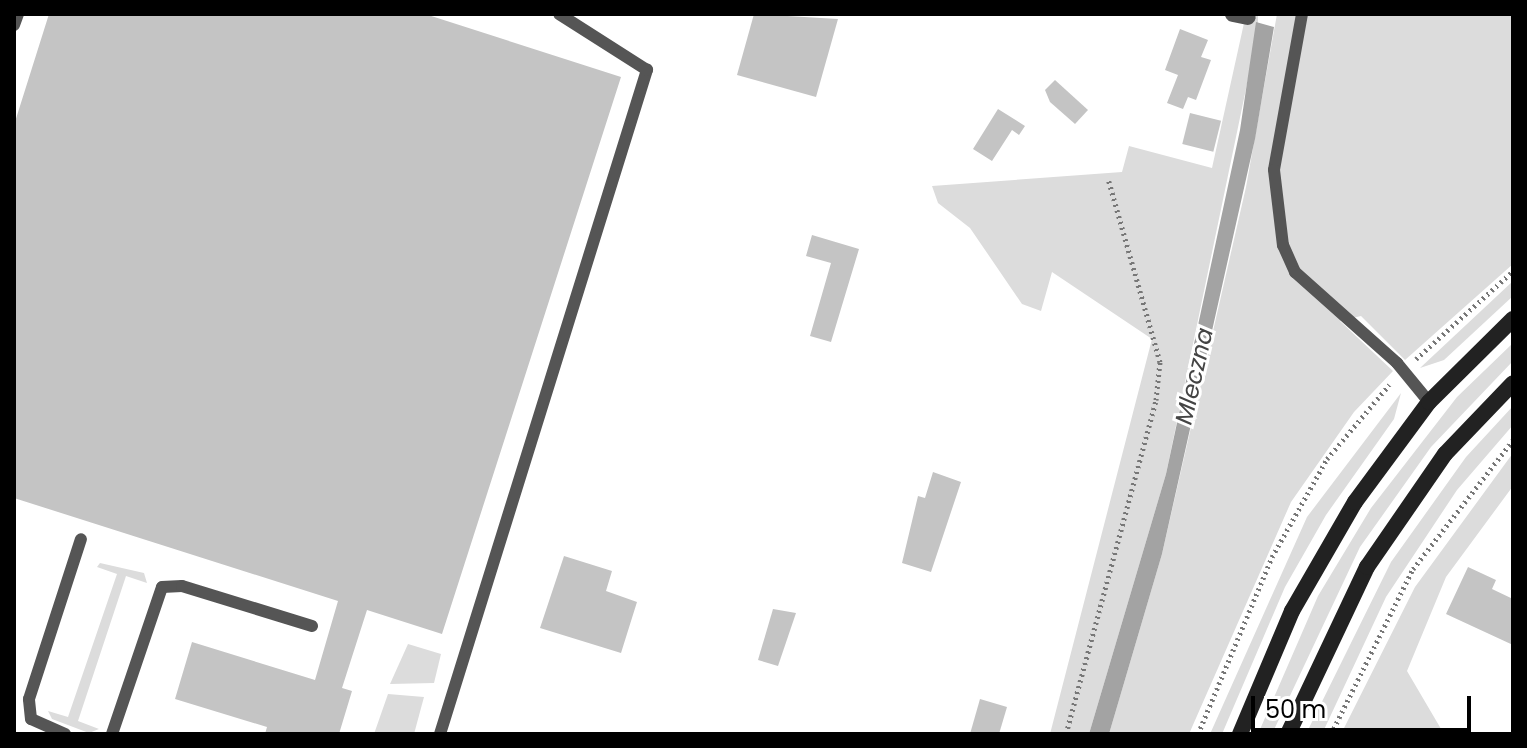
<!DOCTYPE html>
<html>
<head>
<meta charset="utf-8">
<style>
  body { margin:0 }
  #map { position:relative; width:1527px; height:748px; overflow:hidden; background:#fff; font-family:Poppins,sans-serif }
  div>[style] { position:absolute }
  .green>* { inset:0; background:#dcdcdc }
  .water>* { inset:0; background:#a3a3a3 }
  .building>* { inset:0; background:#c4c4c4; transform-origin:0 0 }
  .path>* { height:5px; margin-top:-2.5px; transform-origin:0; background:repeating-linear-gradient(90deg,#777 0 2px,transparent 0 6px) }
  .lane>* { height:12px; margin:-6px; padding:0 6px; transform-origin:6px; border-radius:6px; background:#555 }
  .street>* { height:16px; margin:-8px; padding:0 8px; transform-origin:8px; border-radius:8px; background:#555 }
  .secondary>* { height:16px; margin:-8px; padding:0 8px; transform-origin:8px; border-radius:8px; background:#222 }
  span { translate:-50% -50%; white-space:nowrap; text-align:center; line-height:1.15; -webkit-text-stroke:6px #fff; paint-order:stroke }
  .water-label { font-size:24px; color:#444; font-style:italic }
  .frame { position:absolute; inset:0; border:16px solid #000; pointer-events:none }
  .scale { position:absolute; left:1251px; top:696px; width:220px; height:36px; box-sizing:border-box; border:4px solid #000; border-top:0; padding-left:10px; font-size:24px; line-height:28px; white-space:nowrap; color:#000; -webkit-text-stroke:6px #fff; paint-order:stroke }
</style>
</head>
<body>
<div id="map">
  <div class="green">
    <div style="clip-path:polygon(1246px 14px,1258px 14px,1258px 31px,1166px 474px,1089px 734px,1050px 734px,1152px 339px,1052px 272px,1041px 311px,1022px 304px,970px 228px,938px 203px,932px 186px,1122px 172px,1129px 146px,1212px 168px)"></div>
    <div style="clip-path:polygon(1277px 14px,1513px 14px,1513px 264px,1405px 360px,1361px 316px,1340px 321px,1393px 371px,1354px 412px,1291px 502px,1189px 734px,1109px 734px,1162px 554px,1246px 187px)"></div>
    <div style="clip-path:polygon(1513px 281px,1513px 296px,1444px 360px,1420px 368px)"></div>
    <div style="clip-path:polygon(1513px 343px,1513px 361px,1431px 447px,1360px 547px,1272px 734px,1258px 734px,1318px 596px,1371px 508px,1457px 397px)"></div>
    <div style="clip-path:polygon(1401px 393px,1394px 419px,1326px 515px,1285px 587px,1222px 734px,1210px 734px,1307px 517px)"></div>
    <div style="clip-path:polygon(1513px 406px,1513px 425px,1457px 490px,1386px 597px,1322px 734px,1306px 734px,1391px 562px,1466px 457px)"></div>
    <div style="clip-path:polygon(1513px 453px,1513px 486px,1446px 577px,1407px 671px,1444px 734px,1341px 734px,1415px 587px)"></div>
    <div style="clip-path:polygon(100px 563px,144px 573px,147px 583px,126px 576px,78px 721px,99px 729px,89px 733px,52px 719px,48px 711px,68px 717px,117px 574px,97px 567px)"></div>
    <div style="clip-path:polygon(408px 644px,441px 654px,434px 683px,390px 684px)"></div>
    <div style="clip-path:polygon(388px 694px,424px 697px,414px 734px,374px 734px)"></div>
  </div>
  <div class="water">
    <div style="clip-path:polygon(1256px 22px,1274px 27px,1255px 139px,1162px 554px,1109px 734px,1089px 734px,1166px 474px,1240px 130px)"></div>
  </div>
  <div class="building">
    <div style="clip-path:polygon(49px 14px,425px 14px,621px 77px,442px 634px,367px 610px,342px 688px,352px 691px,339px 734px,265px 734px,267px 727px,175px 699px,192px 642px,315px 680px,338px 601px,14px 498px,14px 125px)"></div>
    <div style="clip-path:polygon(754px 14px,838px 19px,816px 97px,737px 75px)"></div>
    <div style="clip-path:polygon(1180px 29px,1208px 40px,1201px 57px,1211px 60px,1196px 100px,1188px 97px,1183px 109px,1167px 103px,1178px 75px,1165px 70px)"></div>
    <div style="clip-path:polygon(1055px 80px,1088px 110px,1075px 124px,1050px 102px,1045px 90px)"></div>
    <div style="clip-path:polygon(998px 109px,1025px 126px,1019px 135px,1012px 130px,992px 161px,973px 149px)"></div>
    <div style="left:1190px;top:113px;width:32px;height:32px;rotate:14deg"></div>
    <div style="clip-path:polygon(812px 235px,859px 249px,831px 342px,810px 336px,831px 263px,806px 256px)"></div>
    <div style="clip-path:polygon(933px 472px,961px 482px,931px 572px,902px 563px,918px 496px,925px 498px)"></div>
    <div style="clip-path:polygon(564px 556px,612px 571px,606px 591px,637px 602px,621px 653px,540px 628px)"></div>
    <div style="clip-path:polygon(1468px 567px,1496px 580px,1492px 589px,1513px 599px,1513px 645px,1446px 614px)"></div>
    <div style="clip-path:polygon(773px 609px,796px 613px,778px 666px,758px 660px)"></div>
    <div style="clip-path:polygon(980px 699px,1007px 707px,999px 734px,970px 734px)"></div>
  </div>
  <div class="path">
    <div style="left:1416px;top:359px;width:131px;rotate:-42.2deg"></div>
    <div style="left:1066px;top:734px;width:346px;rotate:-74.9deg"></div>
    <div style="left:1156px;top:400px;width:38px;rotate:-84deg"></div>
    <div style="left:1160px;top:362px;width:191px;rotate:-105.8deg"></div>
    <div style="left:1198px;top:734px;width:192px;rotate:-67.3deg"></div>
    <div style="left:1272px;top:557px;width:112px;rotate:-60.7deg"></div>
    <div style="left:1327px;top:459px;width:97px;rotate:-50deg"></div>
    <div style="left:1331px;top:734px;width:184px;rotate:-63.6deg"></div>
    <div style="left:1413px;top:569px;width:163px;rotate:-52.2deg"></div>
  </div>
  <div class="lane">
    <div style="left:1302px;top:14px;width:158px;rotate:100.2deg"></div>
    <div style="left:1274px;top:170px;width:76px;rotate:83.2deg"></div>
    <div style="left:1283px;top:245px;width:30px;rotate:66deg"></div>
    <div style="left:1295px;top:272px;width:137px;rotate:41.7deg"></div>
    <div style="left:1397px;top:363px;width:50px;rotate:50.6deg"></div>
    <div style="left:14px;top:25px;width:12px;rotate:-70deg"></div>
    <div style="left:65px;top:734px;width:37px;rotate:-156deg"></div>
    <div style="left:31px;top:719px;width:20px;rotate:-96deg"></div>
    <div style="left:29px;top:699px;width:168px;rotate:-72deg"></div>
    <div style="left:112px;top:734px;width:155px;rotate:-71.2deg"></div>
    <div style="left:162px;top:587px;width:20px;rotate:-3deg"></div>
    <div style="left:182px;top:586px;width:136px;rotate:17.1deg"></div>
    <div style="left:440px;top:734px;width:696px;rotate:-72.69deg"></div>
    <div style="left:647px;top:70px;width:104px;rotate:-147.5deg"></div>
  </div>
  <div class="street">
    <div style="left:1233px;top:14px;width:15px;rotate:11deg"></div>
  </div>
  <div class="secondary">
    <div style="left:1240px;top:734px;width:134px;rotate:-67.1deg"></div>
    <div style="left:1292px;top:611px;width:126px;rotate:-60deg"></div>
    <div style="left:1355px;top:502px;width:124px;rotate:-53.5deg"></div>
    <div style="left:1429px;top:402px;width:118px;rotate:-44.7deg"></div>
    <div style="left:1288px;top:734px;width:185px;rotate:-64.7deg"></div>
    <div style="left:1367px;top:567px;width:137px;rotate:-55.4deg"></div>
    <div style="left:1445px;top:454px;width:98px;rotate:-46.2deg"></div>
  </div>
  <div class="water-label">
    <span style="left:1194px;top:376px;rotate:-77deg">Mleczna</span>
  </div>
  <div class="frame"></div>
  <div class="scale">50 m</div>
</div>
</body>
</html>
